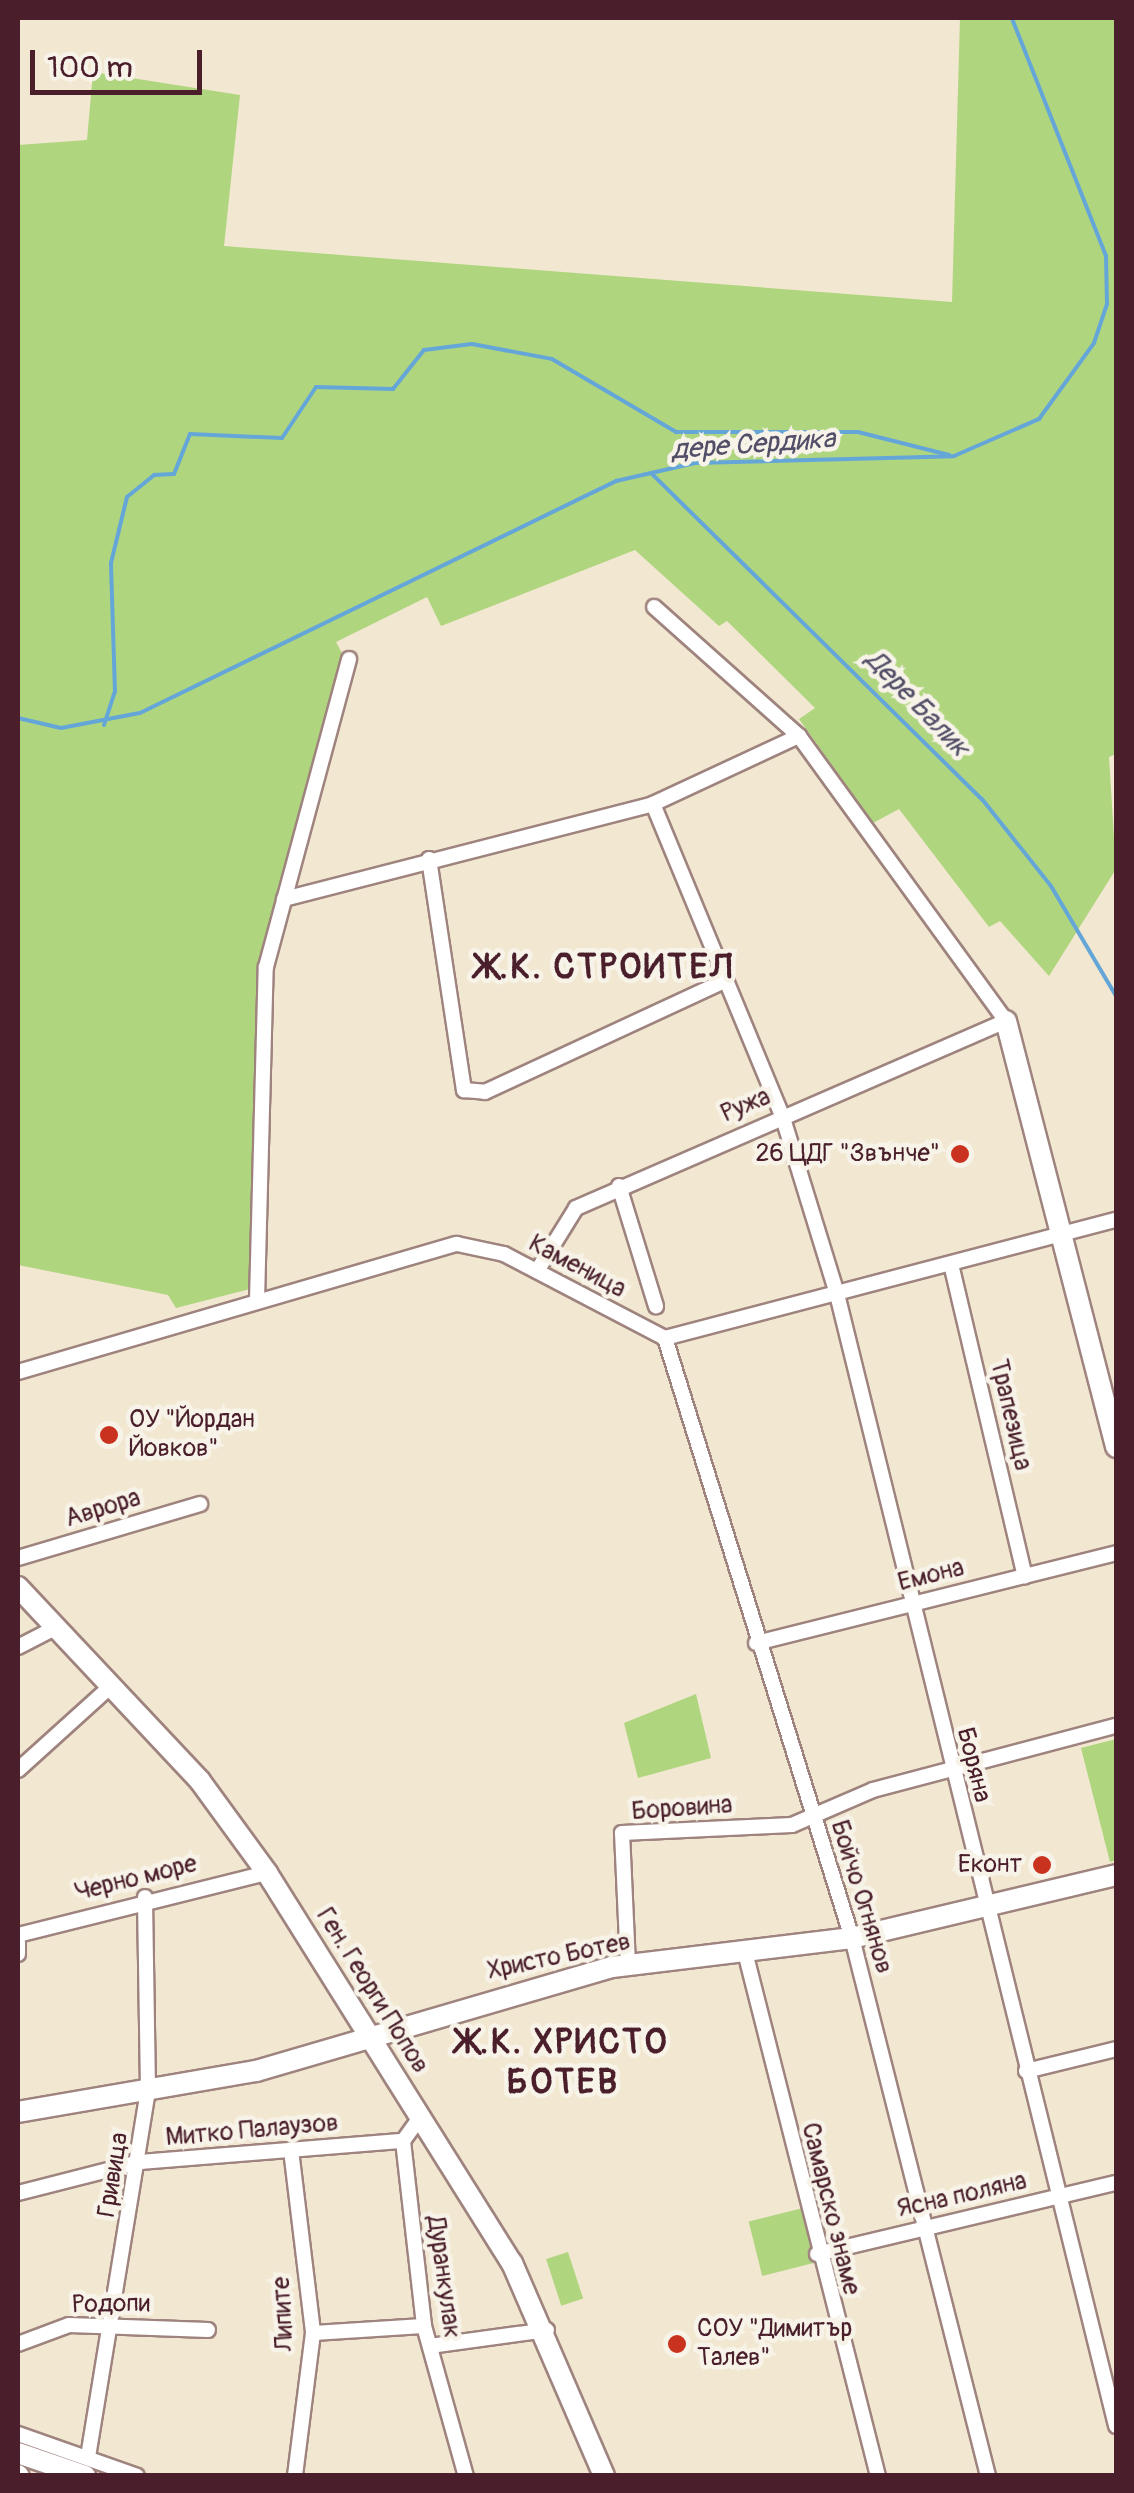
<!DOCTYPE html>
<html>
<head>
<meta charset="utf-8">
<style>
  body { margin:0 }
  #map { position:relative; width:1134px; height:2493px; overflow:hidden; background:#f2e7d0; font-family:Pangolin,sans-serif }
  div>[style] { position:absolute }
  .green>* { inset:0; background:#b0d57f; transform-origin:0 0 }
  .stream>* { height:4px; margin:-2px; padding:0 2px; transform-origin:2px; border-radius:2px; background:#65a6d8 }
  .roads { filter:drop-shadow(2px 0 #9e837e) drop-shadow(-2px 0 #9e837e) drop-shadow(0 2px #9e837e) drop-shadow(0 -2px #9e837e) }
  .street>* { height:14px; margin:-7px; padding:0 7px; transform-origin:7px; border-radius:7px; background:#fff }
  .secondary>* { height:20px; margin:-10px; padding:0 10px; transform-origin:10px; border-radius:10px; background:#fff }
  .dots>* { width:28px; height:28px; translate:-50% -50%; box-sizing:border-box; border:5px solid #f7f3e8; border-radius:50% }
  span { translate:-50% -50%; white-space:nowrap; text-align:center; line-height:1.15; -webkit-text-stroke:9px #f7f3e8; paint-order:stroke }
  .street-label { font-size:25px; color:#4a1f2b }
  .poi-label { font-size:25px; color:#4a1f2b }
  .right { translate:-100% -50%; text-align:right }
  .left { translate:0 -50%; text-align:left }
  .water-label { font-size:28px; color:#534e68; font-style:italic }
  .district-label { font-size:35px; color:#4a1f2b; font-weight:700; letter-spacing:2.5px }
  .frame { position:absolute; inset:0; border:20px solid #4a1f2b; pointer-events:none }
  .scale { position:absolute; left:30px; top:50px; width:172px; height:45px; box-sizing:border-box; border:5px solid #4a1f2b; border-top:0; padding-left:12px; font-size:30px; line-height:35px; white-space:nowrap; color:#4a1f2b; -webkit-text-stroke:8px #f7f3e8; paint-order:stroke }
</style>
</head>
<body>
<div id="map">
  <div class="green">
    <div style="clip-path:polygon(960px 18px,1116px 18px,1116px 754px,1109px 757px,1116px 869px,1049px 976px,1000px 921px,989px 927px,899px 809px,873px 823px,799px 719px,815px 708px,727px 621px,719px 626px,635px 550px,441px 626px,427px 597px,336px 642px,344px 657px,261px 967px,250px 1289px,176px 1308px,168px 1295px,18px 1265px,18px 145px,87px 140px,93px 72px,240px 95px,224px 246px,952px 302px)"></div>
    <div style="clip-path:polygon(696px 1694px,711px 1758px,638px 1778px,624px 1723px)"></div>
    <div style="clip-path:polygon(1116px 1739px,1116px 1860px,1110px 1862px,1081px 1748px)"></div>
    <div style="left:803px;top:2208px;width:56px;height:56px;rotate:76deg"></div>
    <div style="left:568px;top:2252px;width:49px;height:23px;rotate:72deg"></div>
  </div>
  <div class="stream">
    <div style="left:651px;top:473px;width:465px;rotate:44.6deg"></div>
    <div style="left:982px;top:799px;width:111px;rotate:51.6deg"></div>
    <div style="left:1051px;top:886px;width:128px;rotate:59.4deg"></div>
    <div style="left:18px;top:718px;width:44px;rotate:13.1deg"></div>
    <div style="left:61px;top:728px;width:80px;rotate:-10.8deg"></div>
    <div style="left:140px;top:713px;width:530px;rotate:-25.98deg"></div>
    <div style="left:616px;top:481px;width:81px;rotate:-12.8deg"></div>
    <div style="left:695px;top:463px;width:259px;rotate:-1.5deg"></div>
    <div style="left:954px;top:456px;width:93px;rotate:-23.5deg"></div>
    <div style="left:1039px;top:419px;width:94px;rotate:-54.1deg"></div>
    <div style="left:1094px;top:343px;width:41px;rotate:-71.6deg"></div>
    <div style="left:1107px;top:304px;width:48px;rotate:-91.2deg"></div>
    <div style="left:1106px;top:256px;width:256px;rotate:-111.6deg"></div>
    <div style="left:104px;top:725px;width:35px;rotate:-72deg"></div>
    <div style="left:115px;top:692px;width:129px;rotate:-91.8deg"></div>
    <div style="left:111px;top:563px;width:68px;rotate:-76.4deg"></div>
    <div style="left:127px;top:497px;width:35px;rotate:-39deg"></div>
    <div style="left:154px;top:475px;width:20px;rotate:-3deg"></div>
    <div style="left:174px;top:474px;width:43px;rotate:-68.2deg"></div>
    <div style="left:190px;top:434px;width:92px;rotate:2.5deg"></div>
    <div style="left:282px;top:438px;width:61px;rotate:-56.3deg"></div>
    <div style="left:316px;top:387px;width:77px;rotate:1.5deg"></div>
    <div style="left:393px;top:389px;width:50px;rotate:-51.5deg"></div>
    <div style="left:424px;top:350px;width:48px;rotate:-7.1deg"></div>
    <div style="left:472px;top:344px;width:81px;rotate:10.6deg"></div>
    <div style="left:552px;top:359px;width:144px;rotate:30.5deg"></div>
    <div style="left:676px;top:432px;width:182px"></div>
    <div style="left:858px;top:432px;width:94px;rotate:14.2deg"></div>
  </div>
  <div class="roads">
    <div class="street">
      <div style="left:653px;top:804px;width:337px;rotate:67.5deg"></div>
      <div style="left:782px;top:1115px;width:187px;rotate:72.9deg"></div>
      <div style="left:837px;top:1294px;width:1166px;rotate:76.15deg"></div>
      <div style="left:429px;top:859px;width:234px;rotate:81.4deg"></div>
      <div style="left:464px;top:1090px;width:21px;rotate:5deg"></div>
      <div style="left:485px;top:1092px;width:266px;rotate:-24.9deg"></div>
      <div style="left:284px;top:899px;width:381px;rotate:-14.4deg"></div>
      <div style="left:653px;top:804px;width:161px;rotate:-25deg"></div>
      <div style="left:619px;top:1186px;width:126px;rotate:72.9deg"></div>
      <div style="left:951px;top:1264px;width:321px;rotate:76.7deg"></div>
      <div style="left:537px;top:1271px;width:74px;rotate:-58.2deg"></div>
      <div style="left:576px;top:1208px;width:469px;rotate:-23.5deg"></div>
      <div style="left:1006px;top:1021px;width:352px;rotate:-126deg"></div>
      <div style="left:799px;top:736px;width:194px;rotate:-138.3deg"></div>
      <div style="left:257px;top:1300px;width:333px;rotate:-88.5deg"></div>
      <div style="left:266px;top:967px;width:319px;rotate:-74.9deg"></div>
      <div style="left:665px;top:1338px;width:628px;rotate:72.69deg"></div>
      <div style="left:852px;top:1938px;width:555px;rotate:75.81deg"></div>
      <div style="left:18px;top:1372px;width:457px;rotate:-16.3deg"></div>
      <div style="left:457px;top:1244px;width:48px;rotate:12deg"></div>
      <div style="left:504px;top:1254px;width:182px;rotate:27.6deg"></div>
      <div style="left:665px;top:1338px;width:466px;rotate:-14.7deg"></div>
      <div style="left:18px;top:1558px;width:190px;rotate:-16.5deg"></div>
      <div style="left:756px;top:1643px;width:371px;rotate:-14deg"></div>
      <div style="left:18px;top:1647px;width:42px;rotate:-27.2deg"></div>
      <div style="left:18px;top:1770px;width:124px;rotate:-42.1deg"></div>
      <div style="left:18px;top:1935px;width:257px;rotate:-14deg"></div>
      <div style="left:18px;top:1942px;width:12px;rotate:90deg"></div>
      <div style="left:745px;top:1952px;width:541px;rotate:75.76deg"></div>
      <div style="left:628px;top:1965px;width:132px;rotate:-92.6deg"></div>
      <div style="left:622px;top:1833px;width:170px;rotate:-2.7deg"></div>
      <div style="left:792px;top:1825px;width:88px;rotate:-23.4deg"></div>
      <div style="left:873px;top:1790px;width:251px;rotate:-14.8deg"></div>
      <div style="left:1026px;top:2071px;width:93px;rotate:-13.7deg"></div>
      <div style="left:403px;top:2141px;width:186px;rotate:83.5deg"></div>
      <div style="left:424px;top:2326px;width:156px;rotate:74.4deg"></div>
      <div style="left:291px;top:2150px;width:184px;rotate:83.1deg"></div>
      <div style="left:313px;top:2333px;width:144px;rotate:97.2deg"></div>
      <div style="left:18px;top:2193px;width:126px;rotate:-14.3deg"></div>
      <div style="left:140px;top:2162px;width:264px;rotate:-4.6deg"></div>
      <div style="left:403px;top:2141px;width:31px;rotate:-54deg"></div>
      <div style="left:817px;top:2254px;width:307px;rotate:-13.4deg"></div>
      <div style="left:313px;top:2333px;width:111px;rotate:-3.6deg"></div>
      <div style="left:18px;top:2344px;width:54px;rotate:-20.4deg"></div>
      <div style="left:69px;top:2325px;width:139px;rotate:2.1deg"></div>
      <div style="left:430px;top:2346px;width:118px;rotate:-7.8deg"></div>
      <div style="left:18px;top:2434px;width:126px;rotate:19.4deg"></div>
      <div style="left:88px;top:2457px;width:372px;rotate:-80.7deg"></div>
      <div style="left:148px;top:2090px;width:193px;rotate:-90.9deg"></div>
    </div>
    <div class="secondary">
      <div style="left:1006px;top:1021px;width:440px;rotate:75.5deg"></div>
      <div style="left:18px;top:1587px;width:266px;rotate:46.8deg"></div>
      <div style="left:200px;top:1781px;width:114px;rotate:53.9deg"></div>
      <div style="left:267px;top:1873px;width:461px;rotate:57.9deg"></div>
      <div style="left:512px;top:2263px;width:232px;rotate:66.6deg"></div>
      <div style="left:18px;top:2112px;width:242px;rotate:-9.8deg"></div>
      <div style="left:256px;top:2071px;width:371px;rotate:-16.3deg"></div>
      <div style="left:612px;top:1967px;width:242px;rotate:-6.9deg"></div>
      <div style="left:852px;top:1938px;width:271px;rotate:-13.4deg"></div>
      <div style="left:18px;top:2453px;width:71px;rotate:18.9deg"></div>
      <div style="left:18px;top:2475px;width:1px;rotate:45deg"></div>
    </div>
  </div>
  <div class="dots">
    <div style="left:960px;top:1154px;background:#c8321e"></div>
    <div style="left:109px;top:1435px;background:#c8321e"></div>
    <div style="left:1042px;top:1865px;background:#c8321e"></div>
    <div style="left:677px;top:2344px;background:#c8321e"></div>
  </div>
  <div class="street-label">
    <span style="left:746px;top:1106px;rotate:-23deg">Ружа</span>
    <span style="left:577px;top:1267px;rotate:28deg">Каменица</span>
    <span style="left:1010px;top:1415px;rotate:77deg">Трапезица</span>
    <span style="left:103px;top:1509px;rotate:-17deg">Аврора</span>
    <span style="left:931px;top:1576px;rotate:-14deg">Емона</span>
    <span style="left:973px;top:1765px;rotate:76deg">Боряна</span>
    <span style="left:682px;top:1809px;rotate:-4deg">Боровина</span>
    <span style="left:136px;top:1879px;rotate:-14deg">Черно море</span>
    <span style="left:861px;top:1897px;rotate:73deg">Бойчо Огнянов</span>
    <span style="left:559px;top:1957px;rotate:-12deg">Христо Ботев</span>
    <span style="left:372px;top:1991px;rotate:58deg">Ген. Георги Попов</span>
    <span style="left:252px;top:2131px;rotate:-5deg">Митко Палаузов</span>
    <span style="left:114px;top:2175px;rotate:-81deg">Гривица</span>
    <span style="left:962px;top:2196px;rotate:-13deg">Ясна поляна</span>
    <span style="left:830px;top:2209px;rotate:76deg">Самарско знаме</span>
    <span style="left:443px;top:2277px;rotate:82deg">Дуранкулак</span>
    <span style="left:111px;top:2305px;rotate:-1deg">Родопи</span>
    <span style="left:284px;top:2314px;rotate:-93deg">Липите</span>
  </div>
  <div class="poi-label">
    <span class="right" style="left:940px;top:1154px">26 ЦДГ "Звънче"</span>
    <span class="left" style="left:129px;top:1435px">ОУ "Йордан<br>Йовков"</span>
    <span class="right" style="left:1022px;top:1865px">Еконт</span>
    <span class="left" style="left:697px;top:2344px">СОУ "Димитър<br>Талев"</span>
  </div>
  <div class="water-label">
    <span style="left:753px;top:445px;rotate:-4deg">дере Сердика</span>
    <span style="left:917px;top:704px;rotate:46deg">Дере Балик</span>
  </div>
  <div class="district-label">
    <span style="left:605px;top:967px">Ж.К. СТРОИТЕЛ</span>
    <span style="left:563px;top:2062px">Ж.К. ХРИСТО<br>БОТЕВ</span>
  </div>
  <div class="frame"></div>
  <div class="scale">100 m</div>
</div>
</body>
</html>
